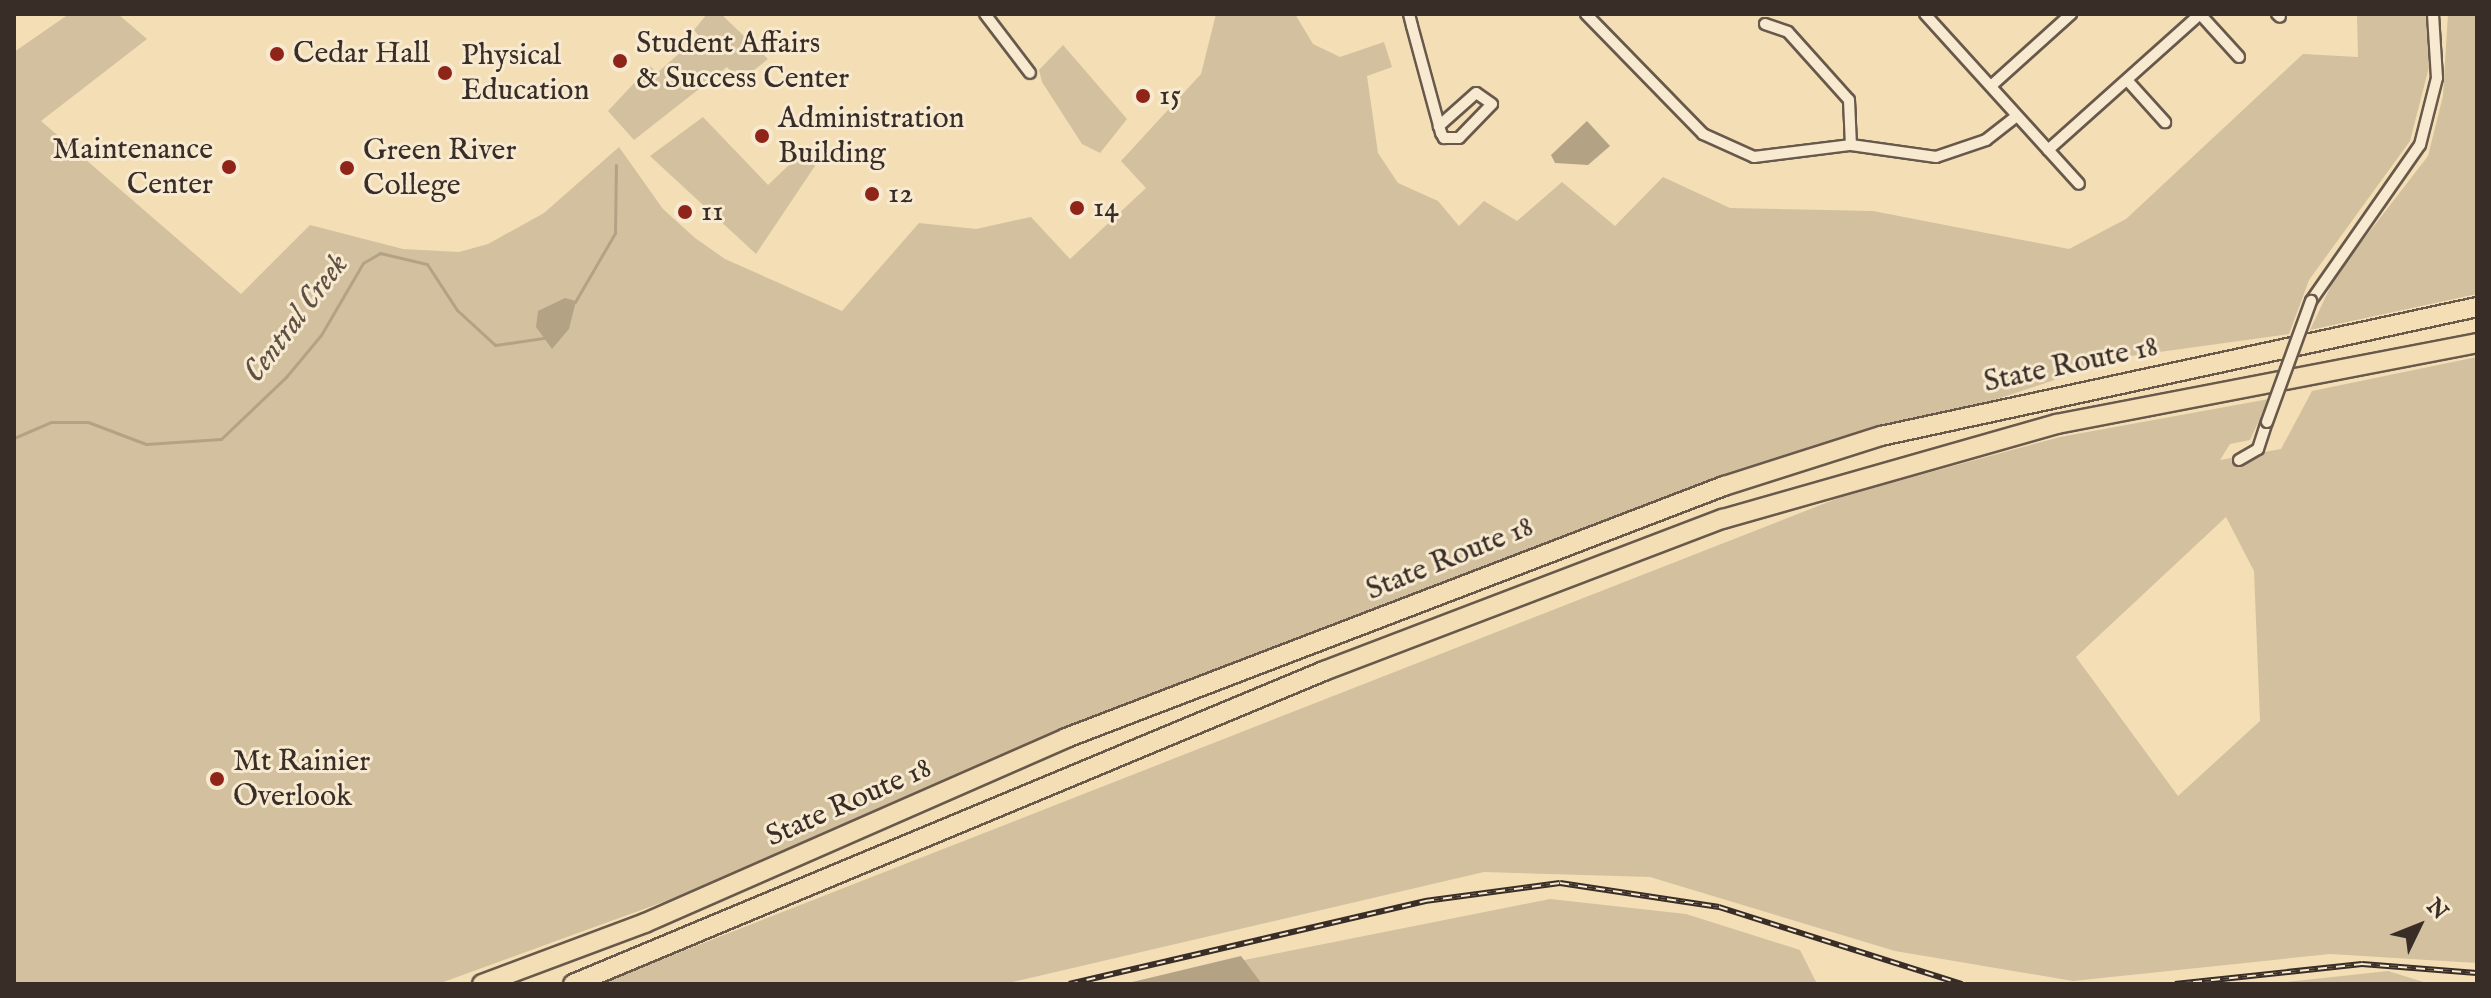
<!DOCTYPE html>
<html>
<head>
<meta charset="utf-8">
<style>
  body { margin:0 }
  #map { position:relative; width:2491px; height:998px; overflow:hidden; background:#f3deb6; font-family:"IM FELL English",serif }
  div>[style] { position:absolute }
  .green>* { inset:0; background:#d3c09e }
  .water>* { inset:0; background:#b4a285 }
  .stream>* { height:3px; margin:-1.5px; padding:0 1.5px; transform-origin:1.5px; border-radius:1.5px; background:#b4a285 }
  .roads { filter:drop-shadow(2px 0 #68594b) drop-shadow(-2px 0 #68594b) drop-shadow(0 2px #68594b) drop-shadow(0 -2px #68594b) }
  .street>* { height:10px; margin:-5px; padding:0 5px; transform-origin:5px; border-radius:5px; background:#f7ead0 }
  .highway>* { height:18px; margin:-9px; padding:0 9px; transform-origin:9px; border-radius:9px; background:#f3deb6 }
  .rail>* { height:6px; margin-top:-3px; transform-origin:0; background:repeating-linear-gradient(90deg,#f7ead0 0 9px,#392d27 0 18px); box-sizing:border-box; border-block:2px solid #392d27 }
  .bridges { filter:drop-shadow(2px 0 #68594b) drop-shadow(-2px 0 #68594b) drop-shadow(0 2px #68594b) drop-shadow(0 -2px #68594b) }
  .street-bridge>* { height:10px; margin:-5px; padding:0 5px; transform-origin:5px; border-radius:5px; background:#f7ead0 }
  .dots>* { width:22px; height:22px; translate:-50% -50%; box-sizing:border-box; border:4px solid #f7ead0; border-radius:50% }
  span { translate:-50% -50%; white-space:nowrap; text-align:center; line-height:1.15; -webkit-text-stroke:6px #f7ead0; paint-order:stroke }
  .poi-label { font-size:30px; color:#392d27 }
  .left { translate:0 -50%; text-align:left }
  .right { translate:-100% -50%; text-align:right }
  .street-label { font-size:30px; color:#392d27 }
  .water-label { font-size:32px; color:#5e5043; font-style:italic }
  .frame { position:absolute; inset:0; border:16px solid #392d27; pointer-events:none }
  .north { position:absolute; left:2379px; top:886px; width:80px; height:80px; -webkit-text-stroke:6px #f7ead0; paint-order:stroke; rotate:47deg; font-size:22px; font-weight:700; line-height:32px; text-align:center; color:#392d27 }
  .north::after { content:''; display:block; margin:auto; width:28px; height:36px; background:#392d27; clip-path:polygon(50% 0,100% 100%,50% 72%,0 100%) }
</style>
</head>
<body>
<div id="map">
  <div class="green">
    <div style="clip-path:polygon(69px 14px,118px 14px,147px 39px,41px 121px,241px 294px,310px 225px,403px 249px,459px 252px,488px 244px,544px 213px,619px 147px,663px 209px,695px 238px,725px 259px,842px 311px,919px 223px,976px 229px,1031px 217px,1070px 259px,1146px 188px,1121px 161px,1201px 74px,1216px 14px,1295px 14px,1313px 44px,1340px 57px,1384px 42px,1392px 67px,1367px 76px,1378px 153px,1398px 183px,1438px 201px,1459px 226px,1484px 201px,1517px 221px,1562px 182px,1615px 226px,1663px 177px,1730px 208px,1873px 211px,2069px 249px,2126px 219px,2303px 54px,2358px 57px,2357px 14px,2426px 14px,2430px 63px,2410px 141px,2309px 280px,2289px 334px,2123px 357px,1387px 603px,740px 874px,438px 984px,14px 984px,14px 52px)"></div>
    <div style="clip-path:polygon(707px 14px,721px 14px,768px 59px,740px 81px,727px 67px,634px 140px,608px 111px,650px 66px,657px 73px,699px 36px,694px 30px)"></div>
    <div style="clip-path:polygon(2448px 14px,2477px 14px,2477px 294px,2310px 330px,2336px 275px,2428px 156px,2443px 96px)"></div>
    <div style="clip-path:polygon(1063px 45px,1127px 119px,1100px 153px,1082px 144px,1042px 82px,1039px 70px)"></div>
    <div style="clip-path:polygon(703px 117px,768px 185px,810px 145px,821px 157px,756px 254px,650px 156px)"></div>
    <div style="clip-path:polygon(evenodd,2477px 357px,2477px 963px,2330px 954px,2073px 981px,1895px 951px,1650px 877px,1484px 872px,1004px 984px,599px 984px,1846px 495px,2060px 437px,2269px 399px,2250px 440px,2230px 444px,2220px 460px,2281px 449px,2312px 391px,2477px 357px,2226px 517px,2254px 571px,2260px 721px,2178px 796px,2076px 657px,2226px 517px)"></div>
    <div style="clip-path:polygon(1550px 899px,1686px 914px,1800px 950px,1817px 984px,1124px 984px)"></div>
    <div style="clip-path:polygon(2388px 971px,2430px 984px,2267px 984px)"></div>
  </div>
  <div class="water">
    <div style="clip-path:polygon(1587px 121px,1610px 146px,1588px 165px,1555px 163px,1551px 155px)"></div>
    <div style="clip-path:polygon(565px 298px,576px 301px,569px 329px,552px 349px,536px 327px,538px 311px)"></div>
    <div style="clip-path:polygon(1241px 956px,1262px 984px,1124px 984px)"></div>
  </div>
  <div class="stream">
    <div style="left:575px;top:302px;width:80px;rotate:-59.9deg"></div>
    <div style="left:615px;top:233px;width:68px;rotate:-89.2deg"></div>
    <div style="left:14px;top:438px;width:40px;rotate:-23.4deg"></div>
    <div style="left:51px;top:422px;width:37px"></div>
    <div style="left:88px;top:422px;width:62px;rotate:20.8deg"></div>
    <div style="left:146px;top:444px;width:75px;rotate:-3.8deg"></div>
    <div style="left:221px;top:439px;width:90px;rotate:-43.6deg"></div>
    <div style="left:286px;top:377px;width:55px;rotate:-50.2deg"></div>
    <div style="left:321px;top:335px;width:83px;rotate:-59.7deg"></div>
    <div style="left:363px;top:263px;width:20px;rotate:-30deg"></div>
    <div style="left:380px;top:253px;width:48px;rotate:13.2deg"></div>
    <div style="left:427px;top:264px;width:55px;rotate:56.9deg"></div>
    <div style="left:457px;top:310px;width:52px;rotate:42.6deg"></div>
    <div style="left:495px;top:345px;width:49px;rotate:-8.1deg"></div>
  </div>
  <div class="roads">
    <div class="street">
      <div style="left:985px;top:14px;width:74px;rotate:52.7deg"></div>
      <div style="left:1409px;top:14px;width:12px;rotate:76deg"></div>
      <div style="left:1412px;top:26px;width:111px;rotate:74.8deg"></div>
      <div style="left:1441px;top:133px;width:6px;rotate:59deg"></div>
      <div style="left:1444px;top:138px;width:15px"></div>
      <div style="left:1459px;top:138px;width:47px;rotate:-45.9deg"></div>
      <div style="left:1492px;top:104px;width:19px;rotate:-145deg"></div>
      <div style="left:1476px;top:93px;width:50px;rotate:138.3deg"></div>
      <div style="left:1586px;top:14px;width:168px;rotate:45.7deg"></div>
      <div style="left:1703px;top:134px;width:56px;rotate:24.3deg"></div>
      <div style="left:1754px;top:157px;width:98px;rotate:-7.1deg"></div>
      <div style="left:1851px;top:145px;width:86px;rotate:8deg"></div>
      <div style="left:1936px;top:157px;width:53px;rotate:-18.8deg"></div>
      <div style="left:1986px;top:140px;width:39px;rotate:-38deg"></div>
      <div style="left:1925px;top:14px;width:229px;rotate:47.8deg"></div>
      <div style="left:2200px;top:14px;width:58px;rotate:47.8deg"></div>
      <div style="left:2277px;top:14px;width:4px;rotate:45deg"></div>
      <div style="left:1765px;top:24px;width:24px;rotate:19deg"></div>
      <div style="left:1788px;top:32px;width:91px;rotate:48.1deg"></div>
      <div style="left:1849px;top:100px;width:45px;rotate:87.5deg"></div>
      <div style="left:2127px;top:80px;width:57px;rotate:47.9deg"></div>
      <div style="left:1991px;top:86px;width:108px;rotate:-42deg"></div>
      <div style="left:2048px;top:150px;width:204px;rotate:-41.8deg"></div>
      <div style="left:2311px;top:301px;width:190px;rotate:-55.1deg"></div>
      <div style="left:2420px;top:145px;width:69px;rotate:-75.8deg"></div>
      <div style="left:2437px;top:78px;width:64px;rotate:-93.6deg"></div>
      <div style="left:2239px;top:460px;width:22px;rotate:-30deg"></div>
      <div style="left:2258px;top:449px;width:28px;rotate:-72deg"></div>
    </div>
    <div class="highway">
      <div style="left:482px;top:984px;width:174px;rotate:-20.5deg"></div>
      <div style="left:645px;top:923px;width:460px;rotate:-23.7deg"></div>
      <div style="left:1066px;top:738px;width:705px;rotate:-20.96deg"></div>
      <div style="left:1724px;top:486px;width:165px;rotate:-17.7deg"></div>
      <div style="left:1881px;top:436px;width:610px;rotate:-12.21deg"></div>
      <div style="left:573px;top:984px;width:814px;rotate:-22.63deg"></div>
      <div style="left:1324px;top:671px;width:427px;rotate:-20.9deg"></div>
      <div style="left:1723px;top:519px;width:347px;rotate:-15.9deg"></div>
      <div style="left:2057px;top:424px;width:428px;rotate:-10.9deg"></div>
    </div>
  </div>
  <div class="rail">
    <div style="left:1069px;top:984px;width:366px;rotate:-13.1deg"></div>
    <div style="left:1425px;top:901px;width:136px;rotate:-7.6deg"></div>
    <div style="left:1560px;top:883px;width:161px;rotate:8.6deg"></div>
    <div style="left:1719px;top:907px;width:255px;rotate:17.6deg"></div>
    <div style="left:2175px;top:984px;width:188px;rotate:-6.1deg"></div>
    <div style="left:2362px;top:964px;width:115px;rotate:4.5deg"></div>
  </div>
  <div class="bridges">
    <div class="street-bridge">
      <div style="left:2267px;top:422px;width:129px;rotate:-70deg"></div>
    </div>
  </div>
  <div class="dots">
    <div style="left:277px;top:54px;background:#8f2418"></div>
    <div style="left:620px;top:61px;background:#8f2418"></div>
    <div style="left:445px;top:73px;background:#8f2418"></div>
    <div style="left:1143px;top:96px;background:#8f2418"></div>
    <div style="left:762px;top:136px;background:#8f2418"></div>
    <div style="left:229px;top:167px;background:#8f2418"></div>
    <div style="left:347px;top:168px;background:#8f2418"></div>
    <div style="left:872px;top:194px;background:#8f2418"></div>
    <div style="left:1077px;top:208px;background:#8f2418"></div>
    <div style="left:685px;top:212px;background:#8f2418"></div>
    <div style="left:217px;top:779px;background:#8f2418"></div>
  </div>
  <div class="poi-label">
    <span class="left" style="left:636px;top:61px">Student Affairs<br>&amp; Success Center</span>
    <span class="left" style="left:293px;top:54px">Cedar Hall</span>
    <span class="left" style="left:461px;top:73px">Physical<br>Education</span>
    <span class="left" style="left:1159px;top:96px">15</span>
    <span class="left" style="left:778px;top:136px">Administration<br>Building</span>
    <span class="right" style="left:213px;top:167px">Maintenance<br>Center</span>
    <span class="left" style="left:363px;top:168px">Green River<br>College</span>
    <span class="left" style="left:888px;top:194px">12</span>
    <span class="left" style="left:1093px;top:208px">14</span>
    <span class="left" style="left:701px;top:212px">11</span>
    <span class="left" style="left:233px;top:779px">Mt Rainier<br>Overlook</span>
  </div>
  <div class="street-label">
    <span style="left:2071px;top:365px;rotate:-12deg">State Route 18</span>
    <span style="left:1450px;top:559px;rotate:-22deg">State Route 18</span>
    <span style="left:849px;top:803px;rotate:-24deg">State Route 18</span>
  </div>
  <div class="water-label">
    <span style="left:297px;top:319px;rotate:-53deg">Central Creek</span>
  </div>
  <div class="frame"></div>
  <div class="north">N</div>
</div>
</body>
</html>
